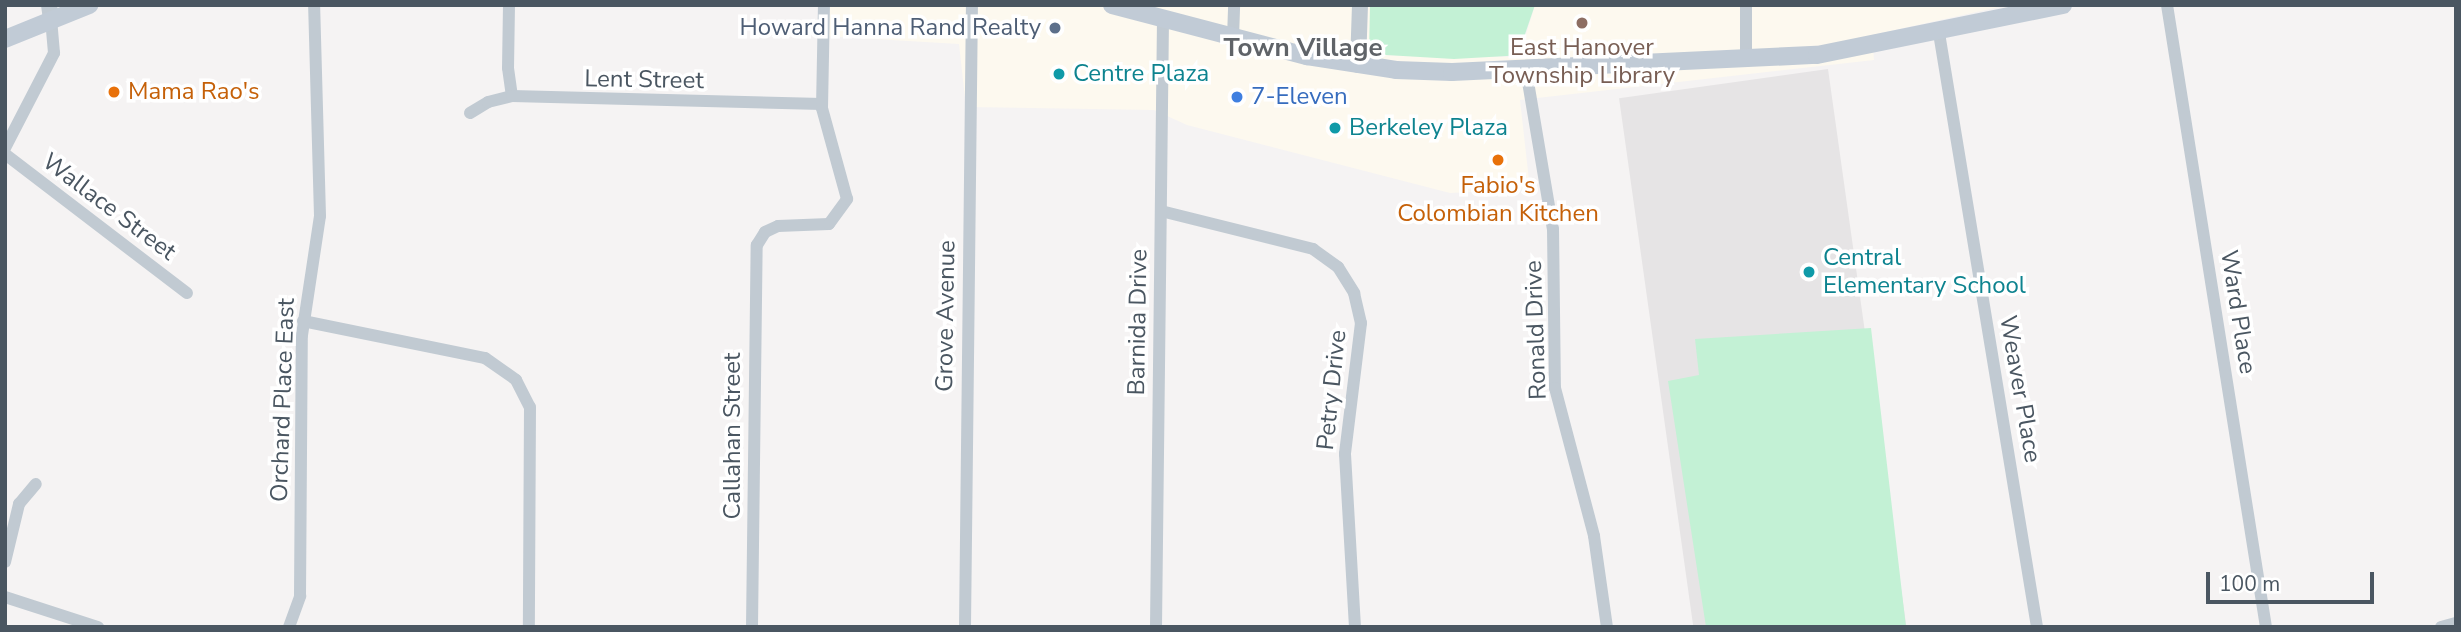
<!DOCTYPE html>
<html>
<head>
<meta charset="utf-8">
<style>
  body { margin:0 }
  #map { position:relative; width:2461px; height:632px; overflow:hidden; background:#f5f3f3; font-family:"Nunito Sans",sans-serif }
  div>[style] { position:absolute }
  .commercial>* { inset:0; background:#fdf9ef }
  .education>* { inset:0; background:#e6e4e5; transform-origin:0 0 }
  .green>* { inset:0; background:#c3f1d5 }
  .minor>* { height:12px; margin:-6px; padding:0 6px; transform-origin:6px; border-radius:6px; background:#c1cad2 }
  .tertiary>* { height:16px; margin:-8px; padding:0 8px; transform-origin:8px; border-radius:8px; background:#c1cad2 }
  .secondary>* { height:18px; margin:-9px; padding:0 9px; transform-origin:9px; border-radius:9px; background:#c1cbd6 }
  .dots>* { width:19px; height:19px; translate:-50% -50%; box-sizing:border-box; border:4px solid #fff; border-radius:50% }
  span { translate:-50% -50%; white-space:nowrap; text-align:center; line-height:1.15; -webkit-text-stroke:7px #fff; paint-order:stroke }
  .service-label { font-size:24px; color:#4e5e75 }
  .right { translate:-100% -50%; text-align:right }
  .education-label { font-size:24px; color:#785e54 }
  .culture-label { font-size:24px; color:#0d838f }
  .left { translate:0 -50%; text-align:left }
  .street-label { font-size:24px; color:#4a5661 }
  .food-label { font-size:24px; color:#c56008 }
  .shop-label { font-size:24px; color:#366cbe }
  .neighbourhood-label { font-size:26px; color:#5f6368; font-weight:700 }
  .frame { position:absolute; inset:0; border:7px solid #4a5661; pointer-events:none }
  .scale { position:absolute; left:2206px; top:572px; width:168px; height:32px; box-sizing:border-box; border:4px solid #4a5661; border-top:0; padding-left:9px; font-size:21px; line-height:24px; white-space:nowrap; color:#4a5661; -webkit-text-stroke:5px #fff; paint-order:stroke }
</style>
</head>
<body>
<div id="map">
  <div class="commercial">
    <div style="clip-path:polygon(823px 5px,1370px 5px,1371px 55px,1525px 57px,1524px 41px,1535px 5px,2008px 5px,1872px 35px,1874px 60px,1520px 100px,1530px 189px,1450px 193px,1187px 125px,1154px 110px,966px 107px,959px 44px,823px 36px)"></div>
  </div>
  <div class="education">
    <div style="left:1828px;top:69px;width:563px;height:211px;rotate:82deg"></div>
  </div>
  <div class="green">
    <div style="clip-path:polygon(1370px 5px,1500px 6px,1535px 5px,1524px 37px,1524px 55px,1454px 59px,1369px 54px)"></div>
    <div style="clip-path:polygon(1871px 328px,1906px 627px,1706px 627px,1668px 381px,1699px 375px,1695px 339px)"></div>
  </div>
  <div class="minor">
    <div style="left:509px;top:5px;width:63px;rotate:90.9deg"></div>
    <div style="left:508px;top:68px;width:28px;rotate:82deg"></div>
    <div style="left:1746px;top:5px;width:52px;rotate:90deg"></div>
    <div style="left:2167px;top:5px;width:630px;rotate:80.96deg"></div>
    <div style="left:1939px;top:33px;width:602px;rotate:80.63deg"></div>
    <div style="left:1233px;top:38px;width:33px;rotate:-88deg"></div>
    <div style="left:1526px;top:70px;width:161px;rotate:80.4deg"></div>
    <div style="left:1553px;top:229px;width:159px;rotate:89.3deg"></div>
    <div style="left:1555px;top:388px;width:153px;rotate:75.2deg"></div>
    <div style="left:1594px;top:536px;width:92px;rotate:81.9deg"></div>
    <div style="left:470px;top:113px;width:21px;rotate:-31deg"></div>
    <div style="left:488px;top:102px;width:25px;rotate:-14deg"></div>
    <div style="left:512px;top:96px;width:310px;rotate:1.5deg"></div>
    <div style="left:5px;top:148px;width:107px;rotate:-62.7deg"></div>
    <div style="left:54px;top:53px;width:33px;rotate:-95deg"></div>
    <div style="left:5px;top:154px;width:229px;rotate:37.4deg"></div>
    <div style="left:1161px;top:211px;width:157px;rotate:14deg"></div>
    <div style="left:1313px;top:249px;width:31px;rotate:36deg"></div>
    <div style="left:1338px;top:267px;width:31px;rotate:58deg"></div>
    <div style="left:1354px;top:293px;width:31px;rotate:77deg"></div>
    <div style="left:1361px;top:323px;width:132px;rotate:97deg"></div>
    <div style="left:1345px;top:454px;width:173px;rotate:86.7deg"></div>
    <div style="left:303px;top:321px;width:186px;rotate:11.5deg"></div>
    <div style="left:485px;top:358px;width:38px;rotate:35deg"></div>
    <div style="left:516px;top:380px;width:30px;rotate:63deg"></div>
    <div style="left:530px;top:407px;width:220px;rotate:90.3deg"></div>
    <div style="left:5px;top:562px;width:60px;rotate:-76.4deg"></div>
    <div style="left:19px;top:504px;width:26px;rotate:-50deg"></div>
    <div style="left:5px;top:597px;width:98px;rotate:17.9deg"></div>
    <div style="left:289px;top:627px;width:33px;rotate:-70deg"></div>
    <div style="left:300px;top:596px;width:261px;rotate:-89.6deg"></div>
    <div style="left:302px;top:335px;width:120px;rotate:-81.4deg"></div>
    <div style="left:320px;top:216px;width:211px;rotate:-91.6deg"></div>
    <div style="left:752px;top:627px;width:382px;rotate:-89.3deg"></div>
    <div style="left:757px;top:245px;width:15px;rotate:-58deg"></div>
    <div style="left:765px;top:232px;width:14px;rotate:-25deg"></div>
    <div style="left:778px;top:226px;width:51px;rotate:-2.2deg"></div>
    <div style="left:829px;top:224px;width:31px;rotate:-54deg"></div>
    <div style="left:847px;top:199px;width:94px;rotate:-105.4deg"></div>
    <div style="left:822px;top:108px;width:103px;rotate:-88.9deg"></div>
    <div style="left:965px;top:627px;width:622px;rotate:-89.36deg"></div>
    <div style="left:1156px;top:627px;width:609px;rotate:-89.34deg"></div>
    <div style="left:2441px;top:627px;width:16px;rotate:-15deg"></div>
  </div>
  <div class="tertiary">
    <div style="left:49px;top:5px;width:15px;rotate:82deg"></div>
    <div style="left:1358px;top:65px;width:60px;rotate:-88.1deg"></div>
  </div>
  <div class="secondary">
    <div style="left:1112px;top:5px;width:202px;rotate:14.7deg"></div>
    <div style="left:1307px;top:56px;width:90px;rotate:8.9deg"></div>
    <div style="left:1396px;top:70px;width:56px;rotate:2deg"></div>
    <div style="left:1452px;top:72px;width:365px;rotate:-2.7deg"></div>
    <div style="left:1817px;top:55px;width:251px;rotate:-11.5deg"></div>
    <div style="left:5px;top:39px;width:91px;rotate:-22deg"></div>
  </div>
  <div class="dots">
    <div style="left:1582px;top:23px;background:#8d6e63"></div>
    <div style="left:1055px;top:28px;background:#5c6f8a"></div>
    <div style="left:1059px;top:74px;background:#0f9aa8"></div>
    <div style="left:114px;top:92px;background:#e8710a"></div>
    <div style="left:1237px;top:97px;background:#3f7fe0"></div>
    <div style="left:1335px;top:128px;background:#0f9aa8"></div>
    <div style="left:1498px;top:160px;background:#e8710a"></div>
    <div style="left:1809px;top:272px;background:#0f9aa8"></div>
  </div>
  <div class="service-label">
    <span class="right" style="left:1041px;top:28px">Howard Hanna Rand Realty</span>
  </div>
  <div class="education-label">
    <span style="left:1582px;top:62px">East Hanover<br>Township Library</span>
  </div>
  <div class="culture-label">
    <span class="left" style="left:1073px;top:74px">Centre Plaza</span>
    <span class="left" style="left:1349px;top:128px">Berkeley Plaza</span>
    <span class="left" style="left:1823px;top:272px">Central<br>Elementary School</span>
  </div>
  <div class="street-label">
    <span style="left:644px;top:80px;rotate:1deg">Lent Street</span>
    <span style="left:109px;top:207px;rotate:37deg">Wallace Street</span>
    <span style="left:2238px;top:312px;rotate:81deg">Ward Place</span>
    <span style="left:946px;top:316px;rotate:-89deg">Grove Avenue</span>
    <span style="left:1138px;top:322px;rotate:-89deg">Barnida Drive</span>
    <span style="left:1536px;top:330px;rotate:-92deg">Ronald Drive</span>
    <span style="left:2020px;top:389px;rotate:80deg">Weaver Place</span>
    <span style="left:1332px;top:390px;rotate:-84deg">Petry Drive</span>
    <span style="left:283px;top:400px;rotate:-88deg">Orchard Place East</span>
    <span style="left:733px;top:436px;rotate:-90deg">Callahan Street</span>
  </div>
  <div class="food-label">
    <span class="left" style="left:128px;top:92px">Mama Rao's</span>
    <span style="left:1498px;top:200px">Fabio's<br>Colombian Kitchen</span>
  </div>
  <div class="shop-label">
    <span class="left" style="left:1251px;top:97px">7-Eleven</span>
  </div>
  <div class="neighbourhood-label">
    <span style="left:1303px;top:48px">Town Village</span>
  </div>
  <div class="frame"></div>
  <div class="scale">100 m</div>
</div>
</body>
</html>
